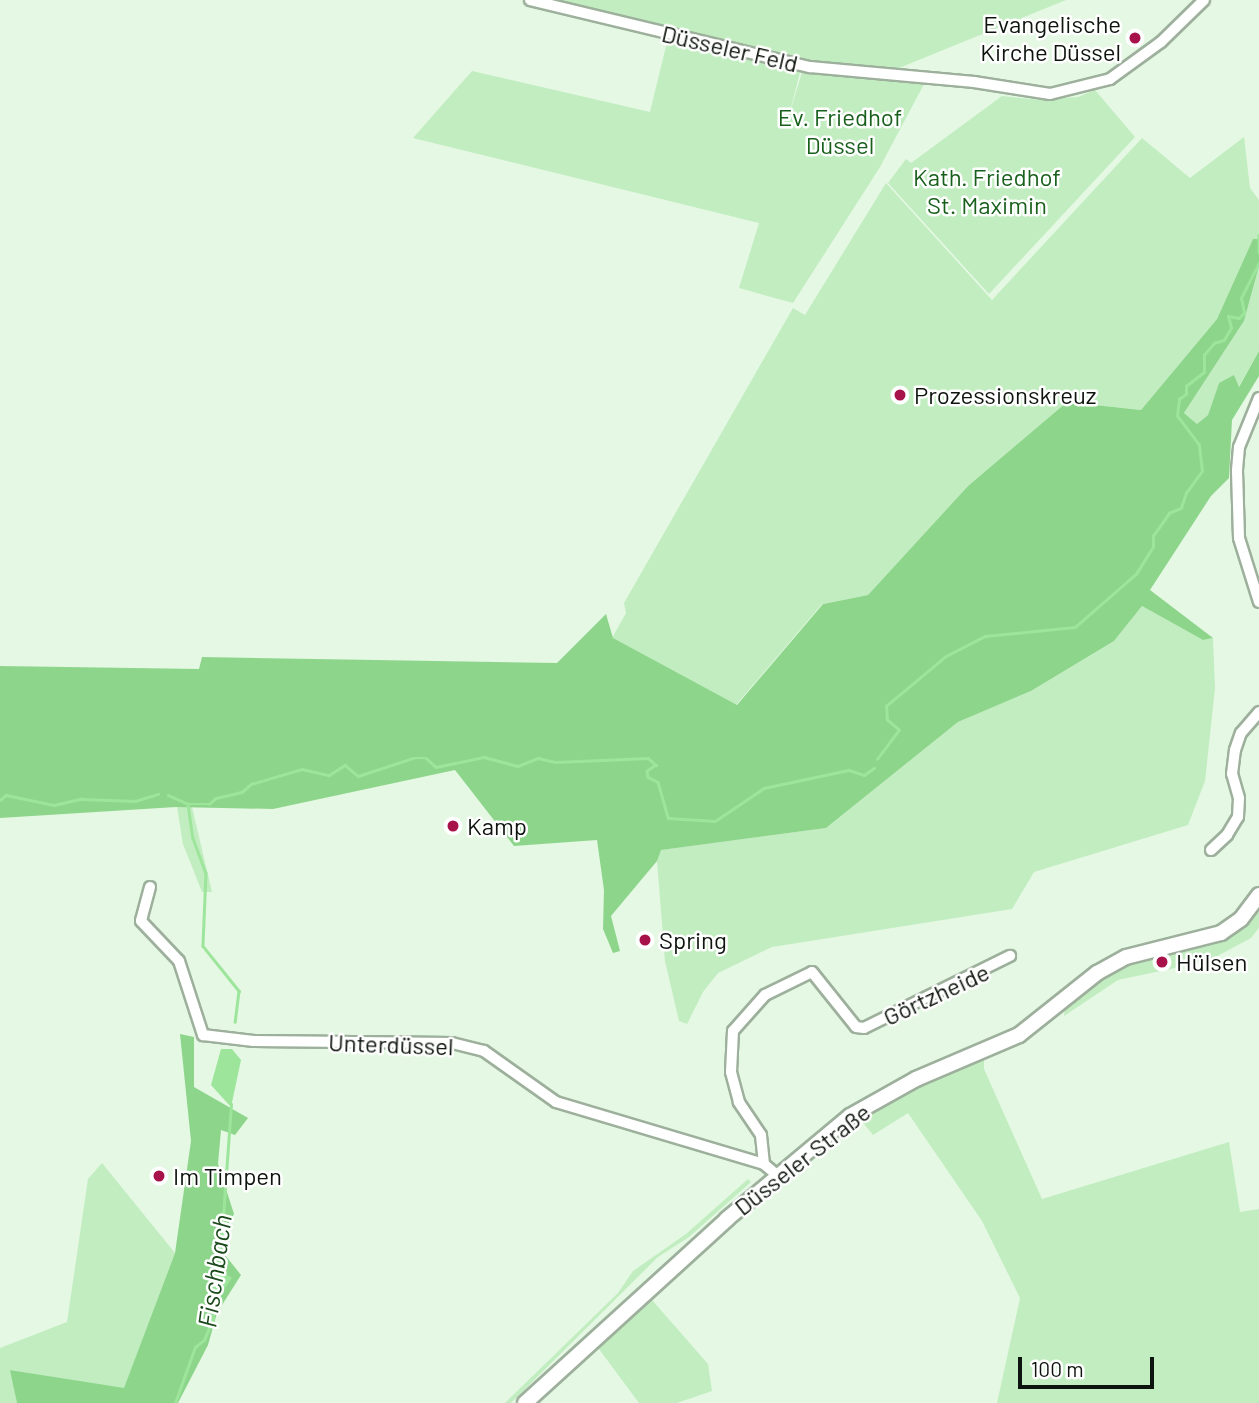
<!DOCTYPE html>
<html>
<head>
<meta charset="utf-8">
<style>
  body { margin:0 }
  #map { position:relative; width:1259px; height:1403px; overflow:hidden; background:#e4f8e3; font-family:Barlow,sans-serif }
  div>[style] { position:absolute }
  .green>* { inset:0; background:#c2edc0 }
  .forest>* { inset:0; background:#8ed58c }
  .water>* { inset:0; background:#9de59b }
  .stream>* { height:2.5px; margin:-1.25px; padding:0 1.25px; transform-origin:1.25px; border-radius:1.25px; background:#9de59b }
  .roads { filter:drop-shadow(2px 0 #9db09c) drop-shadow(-2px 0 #9db09c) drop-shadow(0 2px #9db09c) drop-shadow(0 -2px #9db09c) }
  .minor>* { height:10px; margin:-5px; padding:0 5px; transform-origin:5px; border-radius:5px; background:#fff }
  .secondary>* { height:14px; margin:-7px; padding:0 7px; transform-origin:7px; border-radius:7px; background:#fff }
  .dots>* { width:19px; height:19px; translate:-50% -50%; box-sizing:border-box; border:4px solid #fff; border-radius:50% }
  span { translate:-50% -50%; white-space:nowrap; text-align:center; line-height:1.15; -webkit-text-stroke:5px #fff; paint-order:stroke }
  .poi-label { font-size:24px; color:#0d140d }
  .right { translate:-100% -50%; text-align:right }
  .left { translate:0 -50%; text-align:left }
  .street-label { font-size:24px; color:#0d140d }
  .park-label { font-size:24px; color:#18601b }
  .water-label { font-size:26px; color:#1a4a1b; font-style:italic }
  .scale { position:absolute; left:1018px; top:1357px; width:136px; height:32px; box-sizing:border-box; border:4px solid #0d140d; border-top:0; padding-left:9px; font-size:21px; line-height:24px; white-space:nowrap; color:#0d140d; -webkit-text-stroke:5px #fff; paint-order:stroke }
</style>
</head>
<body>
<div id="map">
  <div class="green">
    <div style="clip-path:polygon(545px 0,1066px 0,899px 68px,797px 61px)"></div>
    <div style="clip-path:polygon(668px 38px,800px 72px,789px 116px,802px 72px,924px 84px,880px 167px,793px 303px,739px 288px,759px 223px,413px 138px,472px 71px,650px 112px)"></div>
    <div style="clip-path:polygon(1095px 90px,1135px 137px,989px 294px,888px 183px,906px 159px,911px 163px,1002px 96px,1041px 100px,1078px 97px)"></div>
    <div style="clip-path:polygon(1244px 137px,1250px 188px,1259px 200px,1259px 239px,1253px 239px,1217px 319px,1141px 410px,1067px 402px,968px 486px,868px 595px,822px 604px,736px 705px,612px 638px,626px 613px,624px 603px,793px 308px,805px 315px,886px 183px,992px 300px,1142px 138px,1190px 178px)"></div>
    <div style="clip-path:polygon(1259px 266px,1259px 351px,1238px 388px,1219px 383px,1208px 415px,1197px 424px,1184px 413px,1244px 321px)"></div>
    <div style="clip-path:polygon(1142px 606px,1203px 640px,1213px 638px,1215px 688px,1205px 781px,1188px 825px,1034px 872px,1012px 909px,772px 947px,718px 973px,703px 992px,687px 1024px,679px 1021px,665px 961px,657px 861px,660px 850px,826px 828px,958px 722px,1031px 691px,1114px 641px)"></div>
    <div style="clip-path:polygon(177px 807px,192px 807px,212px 892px,202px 892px,183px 844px)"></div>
    <div style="clip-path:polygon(1259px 903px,1259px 928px,1251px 938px,1208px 961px,1118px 980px,1064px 1016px,1065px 1005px,1113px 970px,1218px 941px)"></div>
    <div style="clip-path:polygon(984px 1058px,984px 1069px,1042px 1199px,1229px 1142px,1240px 1212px,1259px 1209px,1259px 1403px,997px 1403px,1020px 1298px,982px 1221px,908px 1113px,873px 1135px,861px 1120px,908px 1090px)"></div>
    <div style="clip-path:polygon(102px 1163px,175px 1253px,124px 1389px,11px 1370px,17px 1403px,0 1403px,0 1348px,67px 1322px,88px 1179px)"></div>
    <div style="clip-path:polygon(748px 1179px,751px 1182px,689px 1237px,658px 1257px,511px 1403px,505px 1403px,618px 1293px,633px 1271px,686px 1234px)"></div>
    <div style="clip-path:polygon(652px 1300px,708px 1364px,712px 1391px,677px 1403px,639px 1403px,596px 1345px)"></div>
  </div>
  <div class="forest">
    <div style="clip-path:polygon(1253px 239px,1259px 239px,1259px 266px,1244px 321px,1184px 413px,1197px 424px,1208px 415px,1219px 383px,1234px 375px,1239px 387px,1259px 351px,1259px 376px,1232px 420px,1229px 478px,1211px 496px,1150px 590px,1213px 638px,1203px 640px,1142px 606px,1114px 641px,1031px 691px,958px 722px,826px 828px,661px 850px,657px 861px,611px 916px,620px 951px,613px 953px,603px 929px,604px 890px,597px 840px,514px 846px,455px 770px,273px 809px,176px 807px,0 818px,0 666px,199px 669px,202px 657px,557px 663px,606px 614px,613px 638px,737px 705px,823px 604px,868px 595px,968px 486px,1067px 402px,1141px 410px,1217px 319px)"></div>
    <div style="clip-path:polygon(180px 1034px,194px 1037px,194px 1087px,248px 1118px,235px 1135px,221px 1130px,218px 1164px,234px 1214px,217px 1245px,241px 1275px,217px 1313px,208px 1345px,178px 1403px,17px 1403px,10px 1370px,124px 1388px,175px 1253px,191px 1141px)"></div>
  </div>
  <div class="water">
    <div style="clip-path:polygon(221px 1049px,232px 1049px,241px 1060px,231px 1107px,211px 1085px)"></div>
    <div style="clip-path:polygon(215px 1266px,232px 1278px,220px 1295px,215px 1295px,210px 1274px)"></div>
  </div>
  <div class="stream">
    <div style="left:1259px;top:235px;width:17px;rotate:90deg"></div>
    <div style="left:877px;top:759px;width:36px;rotate:-53deg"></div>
    <div style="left:899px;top:730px;width:16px;rotate:-140deg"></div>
    <div style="left:887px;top:720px;width:14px;rotate:-94deg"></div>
    <div style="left:886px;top:706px;width:78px;rotate:-39.8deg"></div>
    <div style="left:946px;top:656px;width:44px;rotate:-27.1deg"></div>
    <div style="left:985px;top:636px;width:90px;rotate:-5.7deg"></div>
    <div style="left:1075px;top:627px;width:81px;rotate:-41deg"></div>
    <div style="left:1136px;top:574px;width:32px;rotate:-58deg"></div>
    <div style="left:1153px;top:547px;width:11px;rotate:-90deg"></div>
    <div style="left:1153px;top:536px;width:28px;rotate:-55deg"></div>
    <div style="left:1169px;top:513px;width:13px;rotate:-23deg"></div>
    <div style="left:1181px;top:508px;width:16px;rotate:-72deg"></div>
    <div style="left:1186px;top:493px;width:27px;rotate:-54deg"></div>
    <div style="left:1202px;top:471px;width:26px;rotate:-97deg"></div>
    <div style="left:1199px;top:445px;width:36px;rotate:-127deg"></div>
    <div style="left:1177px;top:416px;width:17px;rotate:-83deg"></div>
    <div style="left:1179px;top:399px;width:9px;rotate:-36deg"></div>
    <div style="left:1186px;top:394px;width:8px;rotate:-90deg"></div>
    <div style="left:1186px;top:386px;width:23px;rotate:-38deg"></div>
    <div style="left:1204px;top:372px;width:17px;rotate:-90deg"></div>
    <div style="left:1204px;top:355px;width:16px;rotate:-50deg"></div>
    <div style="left:1214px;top:343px;width:10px;rotate:-17deg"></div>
    <div style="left:1224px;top:340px;width:14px;rotate:-60deg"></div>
    <div style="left:1231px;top:328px;width:12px;rotate:-104deg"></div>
    <div style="left:1228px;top:316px;width:11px;rotate:10deg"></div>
    <div style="left:1239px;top:318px;width:7px;rotate:-45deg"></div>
    <div style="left:1244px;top:313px;width:15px;rotate:-101deg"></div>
    <div style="left:1241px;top:298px;width:39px;rotate:-63deg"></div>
    <div style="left:168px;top:795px;width:22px;rotate:24deg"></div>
    <div style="left:188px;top:804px;width:21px"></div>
    <div style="left:209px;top:804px;width:9px;rotate:-41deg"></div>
    <div style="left:216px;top:798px;width:27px;rotate:-13deg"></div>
    <div style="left:242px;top:792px;width:12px;rotate:-42deg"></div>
    <div style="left:251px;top:784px;width:53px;rotate:-16.4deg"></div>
    <div style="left:302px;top:769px;width:28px;rotate:13deg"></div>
    <div style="left:329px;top:775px;width:19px;rotate:-32deg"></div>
    <div style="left:345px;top:765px;width:17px;rotate:40deg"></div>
    <div style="left:358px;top:776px;width:58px;rotate:-18.1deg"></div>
    <div style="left:413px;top:758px;width:13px"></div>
    <div style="left:426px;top:758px;width:13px;rotate:42deg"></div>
    <div style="left:436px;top:767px;width:49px;rotate:-11.8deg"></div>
    <div style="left:484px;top:757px;width:35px;rotate:15deg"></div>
    <div style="left:518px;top:766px;width:22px;rotate:-22deg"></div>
    <div style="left:538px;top:758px;width:18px;rotate:13deg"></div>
    <div style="left:556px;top:762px;width:92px;rotate:-2.5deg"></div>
    <div style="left:648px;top:758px;width:11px;rotate:41deg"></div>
    <div style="left:656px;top:765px;width:11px;rotate:146deg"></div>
    <div style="left:647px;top:771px;width:6px;rotate:81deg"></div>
    <div style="left:648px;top:777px;width:11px;rotate:27deg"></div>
    <div style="left:658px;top:782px;width:37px;rotate:74deg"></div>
    <div style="left:668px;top:818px;width:47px;rotate:3.7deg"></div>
    <div style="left:715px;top:821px;width:59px;rotate:-34deg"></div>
    <div style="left:764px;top:788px;width:87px;rotate:-12deg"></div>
    <div style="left:849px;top:770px;width:16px;rotate:18deg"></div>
    <div style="left:864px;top:775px;width:12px;rotate:-35deg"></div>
    <div style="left:0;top:800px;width:8px;rotate:-40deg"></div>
    <div style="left:6px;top:795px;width:49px;rotate:11.8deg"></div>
    <div style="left:54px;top:805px;width:28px;rotate:-13deg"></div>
    <div style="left:81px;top:799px;width:54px;rotate:2.1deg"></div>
    <div style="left:135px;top:801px;width:24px;rotate:-17deg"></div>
    <div style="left:188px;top:804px;width:34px;rotate:82deg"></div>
    <div style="left:193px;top:838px;width:37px;rotate:70deg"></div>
    <div style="left:206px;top:873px;width:73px;rotate:92.4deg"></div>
    <div style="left:203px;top:946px;width:58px;rotate:51.3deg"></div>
    <div style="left:239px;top:991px;width:31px;rotate:97deg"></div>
    <div style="left:215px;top:1267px;width:10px;rotate:-61deg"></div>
    <div style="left:220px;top:1258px;width:154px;rotate:-85.9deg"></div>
    <div style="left:175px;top:1403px;width:59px;rotate:-70.3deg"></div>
    <div style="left:195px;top:1347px;width:11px;rotate:-38deg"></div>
    <div style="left:204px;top:1340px;width:23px;rotate:-67deg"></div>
    <div style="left:213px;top:1319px;width:28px;rotate:-86deg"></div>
  </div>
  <div class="roads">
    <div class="minor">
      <div style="left:530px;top:0;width:288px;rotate:13.5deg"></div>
      <div style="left:810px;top:67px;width:165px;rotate:5.2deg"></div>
      <div style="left:974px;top:82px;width:77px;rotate:9deg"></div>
      <div style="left:1050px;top:94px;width:62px;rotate:-14deg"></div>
      <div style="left:1110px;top:79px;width:63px;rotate:-36deg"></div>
      <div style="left:1161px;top:42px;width:60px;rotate:-44.3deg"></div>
      <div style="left:1259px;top:398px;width:53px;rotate:112.2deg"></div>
      <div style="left:1239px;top:447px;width:24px;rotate:95deg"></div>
      <div style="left:1237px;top:471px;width:67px;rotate:88.3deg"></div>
      <div style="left:1239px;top:538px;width:67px;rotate:72.6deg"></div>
      <div style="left:1211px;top:850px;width:22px;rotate:-43deg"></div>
      <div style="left:1227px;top:835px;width:21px;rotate:-59deg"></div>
      <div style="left:1238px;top:817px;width:19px;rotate:-87deg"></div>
      <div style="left:1239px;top:798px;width:25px;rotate:-106deg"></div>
      <div style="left:1232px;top:774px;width:24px;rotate:-83deg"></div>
      <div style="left:1235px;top:750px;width:18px;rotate:-71deg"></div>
      <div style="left:1241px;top:733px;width:28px;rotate:-49deg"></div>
      <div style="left:150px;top:887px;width:35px;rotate:105deg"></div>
      <div style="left:141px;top:921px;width:55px;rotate:46.5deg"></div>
      <div style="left:179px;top:961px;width:78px;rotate:72deg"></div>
      <div style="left:203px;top:1035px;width:51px;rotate:6.7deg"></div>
      <div style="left:254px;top:1041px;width:198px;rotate:0.6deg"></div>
      <div style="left:452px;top:1043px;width:33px;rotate:14deg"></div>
      <div style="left:484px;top:1051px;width:88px;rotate:35.3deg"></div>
      <div style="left:556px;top:1102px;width:217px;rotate:16.6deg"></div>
      <div style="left:777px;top:1175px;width:17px;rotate:-140deg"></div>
      <div style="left:764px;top:1164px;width:29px;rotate:-96deg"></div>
      <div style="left:761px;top:1135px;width:40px;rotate:-124deg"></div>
      <div style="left:739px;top:1102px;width:31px;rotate:-105deg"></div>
      <div style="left:731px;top:1072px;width:41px;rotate:-87.2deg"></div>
      <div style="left:733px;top:1031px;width:48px;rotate:-48.4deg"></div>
      <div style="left:765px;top:995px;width:52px;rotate:-26.1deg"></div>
      <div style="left:812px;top:972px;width:70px;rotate:51.3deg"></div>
      <div style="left:856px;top:1027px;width:8px;rotate:7deg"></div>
      <div style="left:864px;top:1028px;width:163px;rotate:-26.3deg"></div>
    </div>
    <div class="secondary">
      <div style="left:525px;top:1403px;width:273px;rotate:-42.3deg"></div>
      <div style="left:727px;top:1219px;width:160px;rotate:-39.9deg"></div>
      <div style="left:850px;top:1116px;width:76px;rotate:-29.3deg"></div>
      <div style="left:916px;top:1079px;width:112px;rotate:-23.1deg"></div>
      <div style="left:1019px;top:1035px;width:100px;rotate:-38.5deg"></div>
      <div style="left:1097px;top:973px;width:33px;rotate:-29deg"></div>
      <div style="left:1126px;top:957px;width:98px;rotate:-14.2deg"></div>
      <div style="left:1221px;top:933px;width:24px;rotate:-35deg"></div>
      <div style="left:1241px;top:919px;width:30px;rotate:-53deg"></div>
    </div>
  </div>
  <div class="dots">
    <div style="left:1135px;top:38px;background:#a7124b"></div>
    <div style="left:900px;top:395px;background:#a7124b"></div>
    <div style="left:453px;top:826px;background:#a7124b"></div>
    <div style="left:645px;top:940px;background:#a7124b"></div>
    <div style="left:1162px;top:962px;background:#a7124b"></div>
    <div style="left:159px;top:1176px;background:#a7124b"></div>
  </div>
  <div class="poi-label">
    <span class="right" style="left:1121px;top:38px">Evangelische<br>Kirche Düssel</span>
    <span class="left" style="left:914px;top:395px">Prozessionskreuz</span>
    <span class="left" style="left:467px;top:826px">Kamp</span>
    <span class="left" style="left:659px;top:940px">Spring</span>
    <span class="left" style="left:1176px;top:962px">Hülsen</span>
    <span class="left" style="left:173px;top:1176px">Im Timpen</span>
  </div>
  <div class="street-label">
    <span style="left:730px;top:48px;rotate:13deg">Düsseler Feld</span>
    <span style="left:936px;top:994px;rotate:-25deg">Görtzheide</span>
    <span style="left:391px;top:1044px;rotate:2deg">Unterdüssel</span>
    <span style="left:802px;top:1159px;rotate:-38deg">Düsseler Straße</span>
  </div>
  <div class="park-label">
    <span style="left:840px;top:131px">Ev. Friedhof<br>Düssel</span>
    <span style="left:987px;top:191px">Kath. Friedhof<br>St. Maximin</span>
  </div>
  <div class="water-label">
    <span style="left:214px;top:1271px;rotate:-82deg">Fischbach</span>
  </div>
  <div class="scale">100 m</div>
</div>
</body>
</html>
